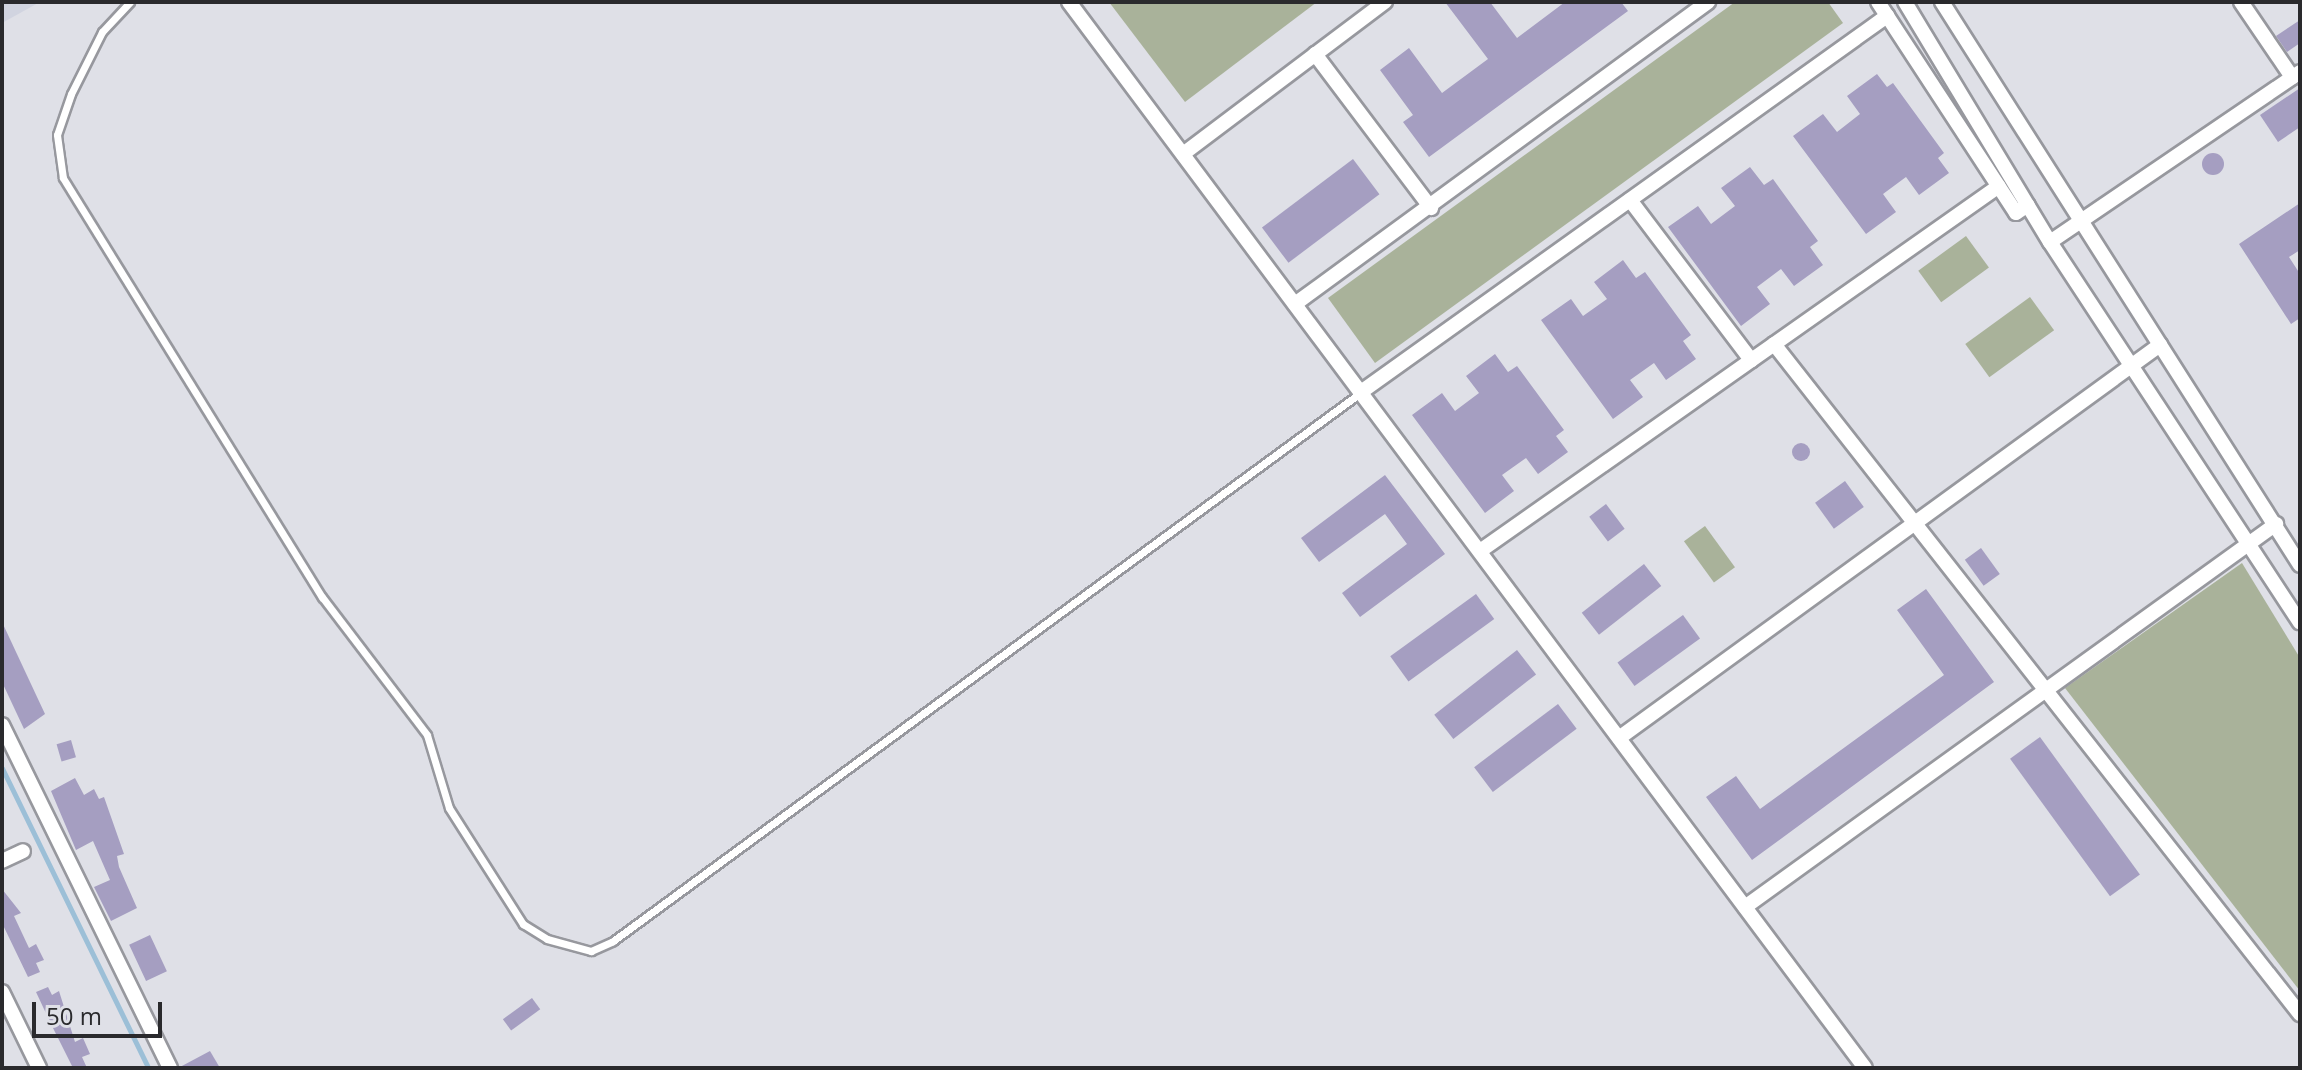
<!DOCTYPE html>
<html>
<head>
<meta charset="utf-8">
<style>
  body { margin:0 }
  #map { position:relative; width:2302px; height:1070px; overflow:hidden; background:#dfe0e7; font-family:"Open Sans",sans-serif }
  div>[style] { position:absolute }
  .built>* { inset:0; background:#d1d4e0 }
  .green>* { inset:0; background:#a9b29a; transform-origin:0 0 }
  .stream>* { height:5px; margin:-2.5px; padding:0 2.5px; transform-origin:2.5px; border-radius:2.5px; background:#9cbfd7 }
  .building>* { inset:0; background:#a59ec1; transform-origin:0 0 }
  .round { border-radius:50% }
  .roads { filter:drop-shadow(2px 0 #97989e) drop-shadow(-2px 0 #97989e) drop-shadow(0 2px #97989e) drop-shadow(0 -2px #97989e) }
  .lane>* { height:7px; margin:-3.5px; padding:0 3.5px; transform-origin:3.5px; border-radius:3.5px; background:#fff }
  .street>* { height:14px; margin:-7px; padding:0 7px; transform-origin:7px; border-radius:7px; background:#fff }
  span { translate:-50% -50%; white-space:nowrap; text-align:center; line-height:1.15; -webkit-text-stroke:8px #dfe0e7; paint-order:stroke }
  .frame { position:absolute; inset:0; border:4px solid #2a2a2d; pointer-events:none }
  .scale { position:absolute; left:32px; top:1002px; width:130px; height:36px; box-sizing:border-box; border:4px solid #2a2a2d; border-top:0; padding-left:10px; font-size:24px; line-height:28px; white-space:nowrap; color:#2a2a2d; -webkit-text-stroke:6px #dfe0e7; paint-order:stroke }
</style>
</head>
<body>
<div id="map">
  <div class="built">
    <div style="clip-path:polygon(2px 2px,40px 2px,2px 23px)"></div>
  </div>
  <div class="green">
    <div style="clip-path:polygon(1109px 2px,1317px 2px,1185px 102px)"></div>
    <div style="clip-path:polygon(1735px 2px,1828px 2px,1843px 23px,1375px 363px,1328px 298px)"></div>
    <div style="left:1966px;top:236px;width:39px;height:59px;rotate:54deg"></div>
    <div style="left:2030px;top:297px;width:41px;height:80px;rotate:54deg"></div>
    <div style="left:1705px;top:526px;width:51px;height:26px;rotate:54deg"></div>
    <div style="clip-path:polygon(2242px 563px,2300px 658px,2300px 991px,2065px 688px)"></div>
  </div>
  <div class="stream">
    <div style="left:2px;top:768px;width:334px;rotate:64deg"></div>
  </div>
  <div class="building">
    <div style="clip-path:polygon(1445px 2px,1490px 2px,1517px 38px,1565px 2px,1621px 2px,1628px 11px,1429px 157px,1403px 122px,1413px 115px,1380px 70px,1409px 48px,1442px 93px,1488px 59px)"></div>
    <div style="clip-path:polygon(2300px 20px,2300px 43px,2287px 52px,2276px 36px)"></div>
    <div style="clip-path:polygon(1877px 74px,1887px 87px,1893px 83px,1944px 153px,1938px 158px,1949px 173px,1919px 195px,1906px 177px,1883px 194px,1896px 212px,1866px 234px,1793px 136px,1823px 114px,1837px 132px,1860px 114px,1847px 96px)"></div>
    <div style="clip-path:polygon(2300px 88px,2300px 127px,2278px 142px,2260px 115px)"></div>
    <div class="round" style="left:2202px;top:153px;width:22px;height:22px"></div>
    <div style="left:1353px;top:159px;width:44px;height:114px;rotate:53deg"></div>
    <div style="clip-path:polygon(1750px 167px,1764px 185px,1773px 179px,1818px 241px,1810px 247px,1823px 265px,1794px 286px,1781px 269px,1757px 287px,1770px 304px,1741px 326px,1668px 227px,1698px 206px,1711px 224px,1735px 206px,1721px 188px)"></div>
    <div style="clip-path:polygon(2300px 203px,2300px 250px,2289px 257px,2300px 274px,2300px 318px,2291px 324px,2239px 244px)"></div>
    <div style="clip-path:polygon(1623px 260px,1636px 278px,1645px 272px,1691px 335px,1683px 341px,1696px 359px,1666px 380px,1654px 363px,1630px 380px,1643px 397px,1613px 419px,1541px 320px,1571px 299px,1583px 316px,1607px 299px,1594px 282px)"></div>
    <div style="clip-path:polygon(1495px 354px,1508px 372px,1517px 366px,1564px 430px,1556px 436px,1568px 452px,1538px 474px,1526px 458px,1502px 475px,1514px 491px,1485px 513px,1412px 415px,1442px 393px,1455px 411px,1479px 393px,1466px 376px)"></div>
    <div class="round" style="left:1792px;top:443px;width:18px;height:18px"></div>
    <div style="clip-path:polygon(1385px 475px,1445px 554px,1360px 617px,1342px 593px,1407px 544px,1385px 514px,1319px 562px,1301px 538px)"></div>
    <div style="left:1845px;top:481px;width:32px;height:37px;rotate:54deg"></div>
    <div style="left:1606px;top:504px;width:31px;height:21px;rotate:53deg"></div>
    <div style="left:1981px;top:548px;width:32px;height:20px;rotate:54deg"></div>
    <div style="left:1644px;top:564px;width:28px;height:79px;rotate:52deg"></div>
    <div style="clip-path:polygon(1926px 589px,1994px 682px,1752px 860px,1706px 797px,1736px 776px,1760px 809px,1944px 675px,1897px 610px)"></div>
    <div style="left:1476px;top:594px;width:31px;height:106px;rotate:54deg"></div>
    <div style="left:1683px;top:615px;width:29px;height:81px;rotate:54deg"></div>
    <div style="clip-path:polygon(2px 622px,45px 714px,24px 729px,2px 682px)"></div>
    <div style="left:1517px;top:650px;width:31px;height:105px;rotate:52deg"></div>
    <div style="left:1558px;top:704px;width:31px;height:105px;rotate:53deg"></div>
    <div style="left:2040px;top:737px;width:170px;height:37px;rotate:54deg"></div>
    <div style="left:71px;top:740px;width:18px;height:15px;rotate:74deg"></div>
    <div style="clip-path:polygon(75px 778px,84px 795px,94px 789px,99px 799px,104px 797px,124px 854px,117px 856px,119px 867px,137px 908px,111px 921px,94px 887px,110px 880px,93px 841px,76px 850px,51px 791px)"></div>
    <div style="clip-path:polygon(2px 889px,21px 913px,14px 916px,29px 948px,36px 944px,44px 960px,36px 963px,40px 972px,28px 977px,2px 923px)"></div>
    <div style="left:150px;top:935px;width:40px;height:23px;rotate:65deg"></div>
    <div style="clip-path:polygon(48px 987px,52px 995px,59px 991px,75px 1042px,83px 1038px,90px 1054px,82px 1057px,87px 1068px,73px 1068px,51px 1024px,36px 992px)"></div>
    <div style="left:532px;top:998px;width:14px;height:36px;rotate:54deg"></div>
    <div style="clip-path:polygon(210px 1051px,220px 1068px,180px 1068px,180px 1067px)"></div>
  </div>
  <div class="roads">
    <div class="lane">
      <div style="left:130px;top:2px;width:41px;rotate:133deg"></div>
      <div style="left:102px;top:32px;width:69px;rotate:116.6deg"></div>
      <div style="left:71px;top:94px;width:43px;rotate:108.9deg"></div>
      <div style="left:57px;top:135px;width:43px;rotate:82.1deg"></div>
      <div style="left:63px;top:178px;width:493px;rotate:58.3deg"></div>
      <div style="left:322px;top:597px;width:173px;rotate:52.7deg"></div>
      <div style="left:427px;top:735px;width:76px;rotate:73.2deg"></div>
      <div style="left:449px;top:808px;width:138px;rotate:57.5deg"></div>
      <div style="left:523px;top:924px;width:28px;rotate:32deg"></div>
      <div style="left:547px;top:939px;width:46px;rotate:15.3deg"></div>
      <div style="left:591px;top:951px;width:24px;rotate:-24deg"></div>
      <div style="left:613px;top:941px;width:926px;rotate:-36.26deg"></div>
    </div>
    <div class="street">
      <div style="left:1069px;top:2px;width:1330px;rotate:53.25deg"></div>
      <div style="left:1878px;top:2px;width:252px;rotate:56.8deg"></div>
      <div style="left:2016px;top:213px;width:14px;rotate:-34deg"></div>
      <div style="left:1905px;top:2px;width:280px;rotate:58.9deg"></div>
      <div style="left:2050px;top:242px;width:455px;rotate:56.7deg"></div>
      <div style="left:1942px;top:2px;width:667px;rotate:57.55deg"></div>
      <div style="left:2241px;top:2px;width:91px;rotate:55.8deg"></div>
      <div style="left:1315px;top:54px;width:193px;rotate:53deg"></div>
      <div style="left:1183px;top:154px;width:253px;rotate:-37deg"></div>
      <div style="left:1630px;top:200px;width:201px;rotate:52.9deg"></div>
      <div style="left:2050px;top:242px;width:302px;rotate:-34.2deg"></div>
      <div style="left:1295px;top:304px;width:512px;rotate:-36.18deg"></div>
      <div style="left:1774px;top:344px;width:852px;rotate:51.87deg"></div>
      <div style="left:1361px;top:392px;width:647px;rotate:-35.56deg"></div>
      <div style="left:1480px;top:551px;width:634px;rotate:-35.12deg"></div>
      <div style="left:2px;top:725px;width:382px;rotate:63.9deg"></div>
      <div style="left:1619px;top:738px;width:669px;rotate:-36deg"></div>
      <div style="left:2px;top:861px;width:23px;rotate:-25deg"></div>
      <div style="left:1745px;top:907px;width:655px;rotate:-35.8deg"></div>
      <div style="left:2px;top:992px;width:85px;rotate:64deg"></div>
    </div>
  </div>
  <div class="frame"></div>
  <div class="scale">50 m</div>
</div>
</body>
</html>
